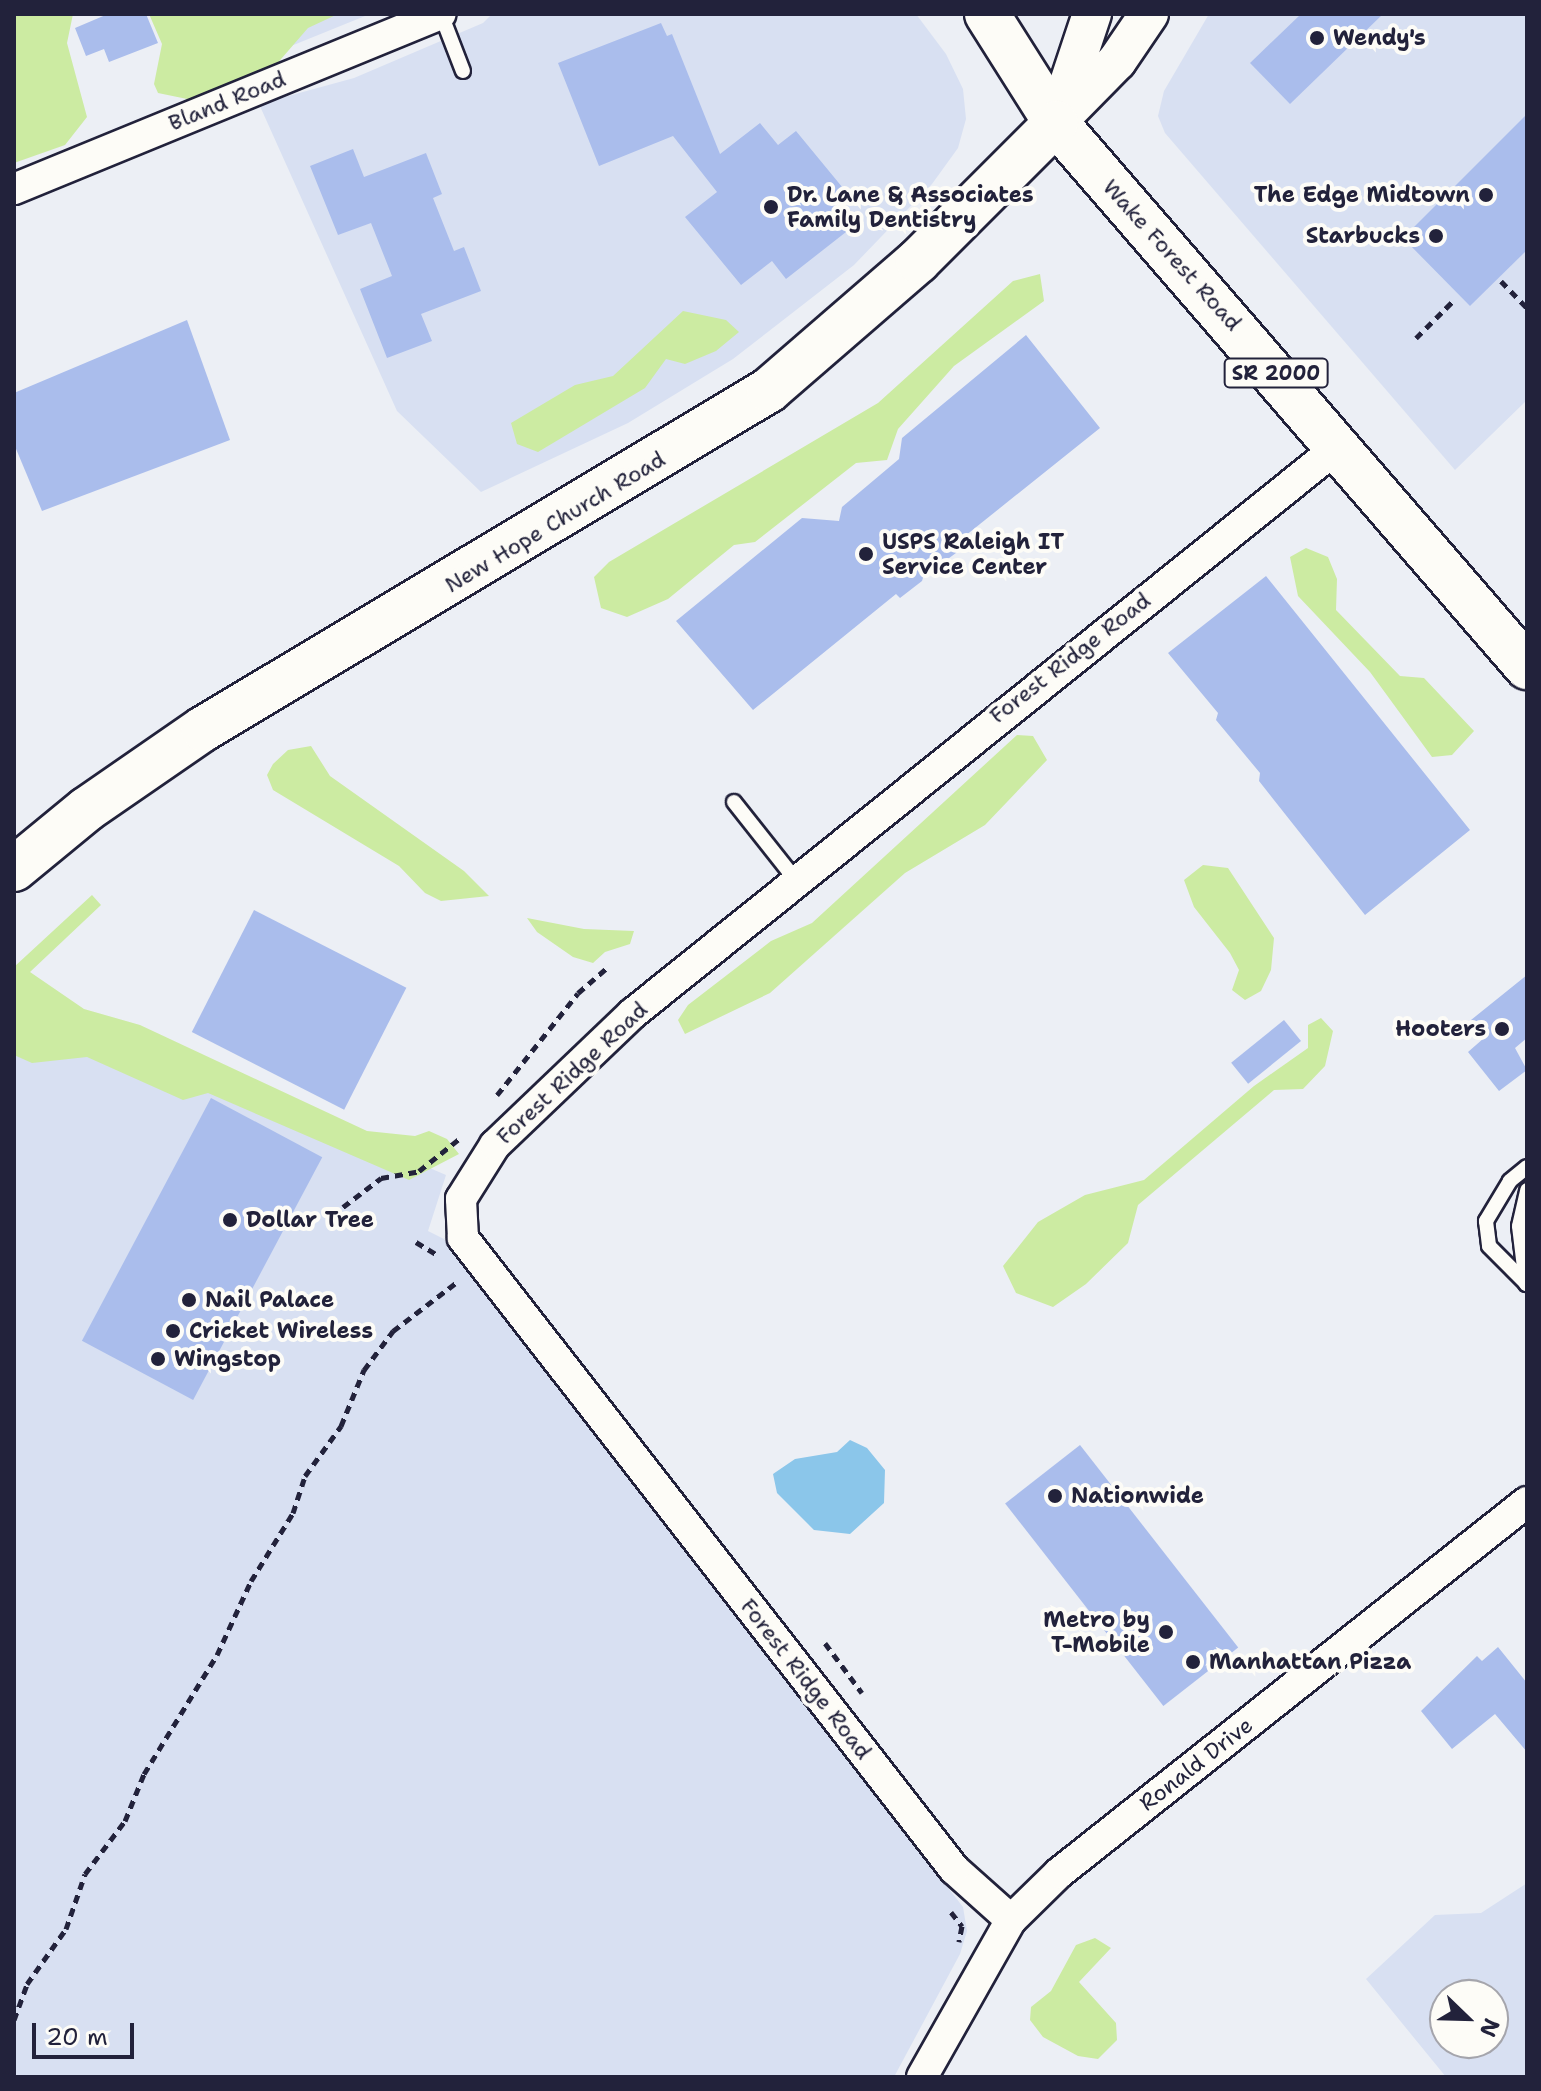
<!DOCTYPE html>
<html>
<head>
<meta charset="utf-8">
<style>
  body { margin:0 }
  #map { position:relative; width:1541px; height:2091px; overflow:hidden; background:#eceff5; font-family:"Shantell Sans",sans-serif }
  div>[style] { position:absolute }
  .built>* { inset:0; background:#d8e0f2 }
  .green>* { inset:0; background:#cceba2 }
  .water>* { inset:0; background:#8bc6ea }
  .building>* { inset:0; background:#aabdec; transform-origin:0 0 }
  .path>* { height:5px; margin-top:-2.5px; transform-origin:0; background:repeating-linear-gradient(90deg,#22223b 0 8px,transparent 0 14px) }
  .roads { filter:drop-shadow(2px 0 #22223b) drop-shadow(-2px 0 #22223b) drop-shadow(0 2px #22223b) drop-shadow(0 -2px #22223b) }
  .service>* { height:14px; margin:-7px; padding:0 7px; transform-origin:7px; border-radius:7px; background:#fdfcf7 }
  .minor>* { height:30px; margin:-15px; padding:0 15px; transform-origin:15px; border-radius:15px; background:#fdfcf7 }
  .tertiary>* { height:38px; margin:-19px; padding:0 19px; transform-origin:19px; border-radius:19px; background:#fdfcf7 }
  .primary>* { height:44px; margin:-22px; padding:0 22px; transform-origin:22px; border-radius:22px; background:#fdfcf7 }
  .dots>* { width:22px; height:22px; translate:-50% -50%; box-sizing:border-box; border:4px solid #fdfcf7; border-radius:50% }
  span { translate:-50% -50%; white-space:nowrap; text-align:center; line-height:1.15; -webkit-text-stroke:8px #fdfcf7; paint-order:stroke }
  .shield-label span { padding:2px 6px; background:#fdfcf7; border:2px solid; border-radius:6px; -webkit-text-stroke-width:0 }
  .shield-label { font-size:20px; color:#22223b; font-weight:700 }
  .poi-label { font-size:22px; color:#22223b; font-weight:700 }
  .left { translate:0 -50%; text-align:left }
  .right { translate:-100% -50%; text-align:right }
  .street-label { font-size:22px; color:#22223b }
  .frame { position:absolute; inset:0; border:16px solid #22223b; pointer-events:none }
  .north { position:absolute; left:1429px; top:1979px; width:80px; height:80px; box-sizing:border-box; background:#fdfcf7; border:2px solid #a5a5ac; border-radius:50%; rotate:113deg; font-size:22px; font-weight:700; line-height:32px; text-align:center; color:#22223b }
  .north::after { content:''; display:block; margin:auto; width:28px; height:36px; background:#22223b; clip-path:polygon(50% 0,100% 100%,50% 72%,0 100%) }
  .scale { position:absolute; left:32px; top:2023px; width:102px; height:36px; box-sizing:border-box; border:4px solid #22223b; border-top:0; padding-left:10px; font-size:24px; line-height:28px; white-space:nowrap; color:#22223b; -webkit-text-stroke:6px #fdfcf7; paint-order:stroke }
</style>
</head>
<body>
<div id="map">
  <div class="built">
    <div style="clip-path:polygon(244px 14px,370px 14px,259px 59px)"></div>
    <div style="clip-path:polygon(492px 14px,916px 14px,946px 54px,963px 89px,966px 119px,958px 148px,932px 184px,854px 265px,733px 359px,628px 423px,481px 492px,397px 411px,259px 104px,354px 78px,483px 23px)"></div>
    <div style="clip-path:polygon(1209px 14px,1527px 14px,1527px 400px,1455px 470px,1165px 133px,1158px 116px,1164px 91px)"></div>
    <div style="clip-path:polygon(14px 990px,446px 1175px,428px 1231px,444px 1239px,963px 1907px,967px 1931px,960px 1954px,894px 2077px,14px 2077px)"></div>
    <div style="clip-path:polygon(evenodd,1527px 1883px,1527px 2077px,1446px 2077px,1366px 1979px,1435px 1915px,1481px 1913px,1527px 1883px,1493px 1995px,1493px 2043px,1445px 2043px,1445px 1995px,1493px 1995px)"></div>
  </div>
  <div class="green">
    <div style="clip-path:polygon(14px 14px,73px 14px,67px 43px,87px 117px,65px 145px,14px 163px)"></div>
    <div style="clip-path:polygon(149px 14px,338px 14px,308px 28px,275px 66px,192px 100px,158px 93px,154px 84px,162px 44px)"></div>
    <div style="clip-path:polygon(1040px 274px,1044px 301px,954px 366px,898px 429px,887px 460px,856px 463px,755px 542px,734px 545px,668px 599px,627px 617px,601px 608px,594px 577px,609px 562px,878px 403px,1013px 281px)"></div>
    <div style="clip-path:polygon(683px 311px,726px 320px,739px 332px,716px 351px,685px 364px,666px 359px,645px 388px,538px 452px,517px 444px,511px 423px,575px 385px,613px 376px)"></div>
    <div style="clip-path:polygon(1306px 548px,1328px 557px,1337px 579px,1336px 610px,1400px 676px,1424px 678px,1474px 731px,1452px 755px,1432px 757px,1370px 672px,1298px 596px,1290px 557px)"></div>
    <div style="clip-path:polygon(1017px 735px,1033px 736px,1047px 760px,985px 825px,905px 873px,770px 993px,685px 1034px,678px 1020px,688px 1005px,771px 941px,812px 923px)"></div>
    <div style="clip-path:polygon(311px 746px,330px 776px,464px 871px,489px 896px,441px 901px,425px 893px,399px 866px,273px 790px,267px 775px,273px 764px,288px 750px)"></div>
    <div style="clip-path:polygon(1203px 865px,1228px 868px,1274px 938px,1271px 970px,1261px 991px,1245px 1000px,1232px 990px,1239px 970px,1230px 953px,1194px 907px,1184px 880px)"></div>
    <div style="clip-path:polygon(92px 895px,101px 905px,30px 972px,84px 1009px,140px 1025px,367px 1131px,415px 1136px,429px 1131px,447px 1139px,459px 1154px,409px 1180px,208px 1093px,183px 1100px,87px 1057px,32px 1063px,14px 1055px,14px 967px)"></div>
    <div style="clip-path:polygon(527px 918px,584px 929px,634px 931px,630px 944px,605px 952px,593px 963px,573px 957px,537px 932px)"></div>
    <div style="clip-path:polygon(1321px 1018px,1333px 1031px,1325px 1066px,1303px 1089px,1274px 1090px,1138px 1205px,1128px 1243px,1086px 1284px,1053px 1307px,1016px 1293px,1003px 1266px,1038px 1222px,1085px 1195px,1144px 1180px,1254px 1086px,1308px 1048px,1308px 1025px)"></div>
    <div style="clip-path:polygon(1095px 1938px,1111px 1948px,1079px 1982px,1116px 2023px,1117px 2040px,1098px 2059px,1078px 2056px,1043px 2037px,1030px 2020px,1031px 2007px,1051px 1991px,1076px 1945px)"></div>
  </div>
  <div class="water">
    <div style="clip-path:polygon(850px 1440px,867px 1448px,885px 1470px,884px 1503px,850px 1534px,814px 1530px,777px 1493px,773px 1474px,795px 1459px,837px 1452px)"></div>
  </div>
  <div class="building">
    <div style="clip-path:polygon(108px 14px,146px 14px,158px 43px,109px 62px,104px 49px,86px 56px,75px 28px)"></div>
    <div style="clip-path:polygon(1301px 14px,1383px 14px,1290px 104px,1250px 63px)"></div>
    <div style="clip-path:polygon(661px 23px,667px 36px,672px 34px,720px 154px,760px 123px,778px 145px,796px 131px,852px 199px,832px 214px,846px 232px,786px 279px,772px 261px,741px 285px,685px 217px,717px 192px,673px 136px,599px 166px,558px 63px)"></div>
    <div style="clip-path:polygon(1527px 114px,1527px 250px,1470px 306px,1403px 238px)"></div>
    <div style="clip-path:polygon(353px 149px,364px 177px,426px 153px,442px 194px,433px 198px,454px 251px,464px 247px,481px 291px,421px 314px,432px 341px,387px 358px,360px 289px,392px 276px,371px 223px,338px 235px,310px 166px)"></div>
    <div style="clip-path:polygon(187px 320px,230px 440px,42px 511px,14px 444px,14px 393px)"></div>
    <div style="clip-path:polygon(1026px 335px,1100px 428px,955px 544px,960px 550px,937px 567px,926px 568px,922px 581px,900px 598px,896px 594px,753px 710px,676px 621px,802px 518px,839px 521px,842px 507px,899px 459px,902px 438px)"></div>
    <div style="clip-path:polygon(1266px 576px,1470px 830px,1365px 915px,1259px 781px,1260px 773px,1216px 720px,1218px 713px,1168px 653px)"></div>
    <div style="left:254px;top:910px;width:171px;height:137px;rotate:27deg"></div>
    <div style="clip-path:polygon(1527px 975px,1527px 1038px,1515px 1048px,1527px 1070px,1499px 1091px,1468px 1052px,1484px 1038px,1471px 1020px)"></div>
    <div style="left:1284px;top:1020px;width:27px;height:68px;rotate:51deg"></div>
    <div style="left:211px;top:1098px;width:126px;height:275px;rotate:28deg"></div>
    <div style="left:1080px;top:1445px;width:257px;height:95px;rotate:52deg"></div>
    <div style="clip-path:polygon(1498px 1647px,1527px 1683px,1527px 1752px,1495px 1714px,1452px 1749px,1421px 1711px,1477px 1656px,1482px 1661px)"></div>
  </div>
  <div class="path">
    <div style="left:1501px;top:281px;width:37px;rotate:46deg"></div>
    <div style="left:1416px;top:338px;width:55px;rotate:-45deg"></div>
    <div style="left:497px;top:1095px;width:130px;rotate:-51.5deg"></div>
    <div style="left:578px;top:993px;width:41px;rotate:-41.1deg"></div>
    <div style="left:343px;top:1207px;width:48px;rotate:-37.3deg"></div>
    <div style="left:381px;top:1178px;width:39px;rotate:-10deg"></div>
    <div style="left:419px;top:1171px;width:51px;rotate:-38.7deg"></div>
    <div style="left:416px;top:1242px;width:23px;rotate:31deg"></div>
    <div style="left:825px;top:1643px;width:62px;rotate:53.5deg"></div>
    <div style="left:951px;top:1912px;width:18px;rotate:52deg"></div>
    <div style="left:962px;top:1926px;width:16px;rotate:101deg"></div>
    <div style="left:14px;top:2020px;width:38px;rotate:-70deg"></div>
    <div style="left:27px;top:1984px;width:67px;rotate:-54.7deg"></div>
    <div style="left:66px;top:1929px;width:58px;rotate:-70.9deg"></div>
    <div style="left:85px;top:1874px;width:66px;rotate:-53deg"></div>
    <div style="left:125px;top:1821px;width:51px;rotate:-68deg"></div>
    <div style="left:144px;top:1774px;width:140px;rotate:-58.5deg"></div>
    <div style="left:217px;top:1655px;width:81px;rotate:-65.3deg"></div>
    <div style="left:251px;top:1581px;width:80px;rotate:-58.3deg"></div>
    <div style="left:293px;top:1513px;width:39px;rotate:-72deg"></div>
    <div style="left:305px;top:1476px;width:62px;rotate:-54.2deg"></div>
    <div style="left:341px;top:1426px;width:61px;rotate:-67.7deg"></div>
    <div style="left:364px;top:1370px;width:49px;rotate:-53.4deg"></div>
    <div style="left:393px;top:1331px;width:81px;rotate:-37.4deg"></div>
  </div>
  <div class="roads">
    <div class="service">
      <div style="left:441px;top:14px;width:61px;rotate:68.9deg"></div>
      <div style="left:734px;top:802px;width:98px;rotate:51.6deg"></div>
      <div style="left:1527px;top:1167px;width:22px;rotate:141deg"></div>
      <div style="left:1510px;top:1181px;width:47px;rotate:121deg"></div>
      <div style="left:1486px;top:1221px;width:25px;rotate:83deg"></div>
      <div style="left:1489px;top:1246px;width:54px;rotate:45deg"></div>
      <div style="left:1526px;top:1284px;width:58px;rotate:-96.9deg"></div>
      <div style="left:1519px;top:1226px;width:37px;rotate:-77deg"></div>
    </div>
    <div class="minor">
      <div style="left:14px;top:189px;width:461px;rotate:-22.3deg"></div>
      <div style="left:1011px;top:1920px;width:76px;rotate:-138.2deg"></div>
      <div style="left:954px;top:1869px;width:800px;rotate:-127.89deg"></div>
      <div style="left:463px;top:1238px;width:39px;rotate:-93deg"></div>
      <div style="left:461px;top:1199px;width:64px;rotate:-57.8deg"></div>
      <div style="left:495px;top:1145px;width:190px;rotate:-43.7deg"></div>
      <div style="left:632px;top:1014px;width:905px;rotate:-38.77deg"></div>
      <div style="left:922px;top:2077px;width:180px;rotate:-60.5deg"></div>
      <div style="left:1011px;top:1920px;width:67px;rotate:-44.4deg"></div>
      <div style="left:1059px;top:1873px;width:597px;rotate:-38.41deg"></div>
    </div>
    <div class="tertiary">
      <div style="left:1058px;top:116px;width:108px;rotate:-71.6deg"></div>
      <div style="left:1056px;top:123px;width:87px;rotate:-45.5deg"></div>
      <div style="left:1117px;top:61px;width:57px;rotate:-55.8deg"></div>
    </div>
    <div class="primary">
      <div style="left:987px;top:14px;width:129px;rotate:57.7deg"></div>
      <div style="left:1056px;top:123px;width:720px;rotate:49.11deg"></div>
      <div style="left:14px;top:869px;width:94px;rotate:-39.4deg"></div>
      <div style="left:87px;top:809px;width:141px;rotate:-34.6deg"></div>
      <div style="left:203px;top:729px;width:660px;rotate:-30.92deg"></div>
      <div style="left:769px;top:390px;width:197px;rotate:-40.9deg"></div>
      <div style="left:918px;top:261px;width:195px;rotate:-45deg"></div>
    </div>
  </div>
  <div class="dots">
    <div style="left:1317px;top:38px;background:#22223b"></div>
    <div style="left:1486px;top:195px;background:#22223b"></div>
    <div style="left:771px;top:207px;background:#22223b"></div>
    <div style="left:1436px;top:236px;background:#22223b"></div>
    <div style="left:866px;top:554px;background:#22223b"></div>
    <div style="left:1502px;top:1029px;background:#22223b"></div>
    <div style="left:230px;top:1220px;background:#22223b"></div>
    <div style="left:189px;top:1300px;background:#22223b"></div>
    <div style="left:173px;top:1331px;background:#22223b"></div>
    <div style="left:158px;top:1359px;background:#22223b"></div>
    <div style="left:1055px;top:1496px;background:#22223b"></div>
    <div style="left:1166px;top:1632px;background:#22223b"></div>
    <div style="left:1193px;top:1662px;background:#22223b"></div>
  </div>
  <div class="shield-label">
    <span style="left:1276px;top:373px">SR 2000</span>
  </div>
  <div class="poi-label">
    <span class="left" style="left:1333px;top:38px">Wendy's</span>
    <span class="left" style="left:787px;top:207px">Dr. Lane &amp; Associates<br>Family Dentistry</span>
    <span class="right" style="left:1470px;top:195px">The Edge Midtown</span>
    <span class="right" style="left:1420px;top:236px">Starbucks</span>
    <span class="left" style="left:882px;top:554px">USPS Raleigh IT<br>Service Center</span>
    <span class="right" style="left:1486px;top:1029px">Hooters</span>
    <span class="left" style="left:246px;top:1220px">Dollar Tree</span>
    <span class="left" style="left:205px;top:1300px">Nail Palace</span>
    <span class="left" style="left:189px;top:1331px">Cricket Wireless</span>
    <span class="left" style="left:174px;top:1359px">Wingstop</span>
    <span class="left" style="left:1071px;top:1496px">Nationwide</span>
    <span class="right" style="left:1150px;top:1632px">Metro by<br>T-Mobile</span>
    <span class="left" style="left:1209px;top:1662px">Manhattan Pizza</span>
  </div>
  <div class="street-label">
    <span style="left:227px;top:101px;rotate:-22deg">Bland Road</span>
    <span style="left:1172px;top:255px;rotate:48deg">Wake Forest Road</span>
    <span style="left:555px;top:522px;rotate:-31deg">New Hope Church Road</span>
    <span style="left:1070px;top:658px;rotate:-38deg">Forest Ridge Road</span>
    <span style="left:572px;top:1073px;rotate:-43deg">Forest Ridge Road</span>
    <span style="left:806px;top:1679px;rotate:52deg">Forest Ridge Road</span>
    <span style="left:1196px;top:1764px;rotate:-38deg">Ronald Drive</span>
  </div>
  <div class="frame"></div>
  <div class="north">N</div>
  <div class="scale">20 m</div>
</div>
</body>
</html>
